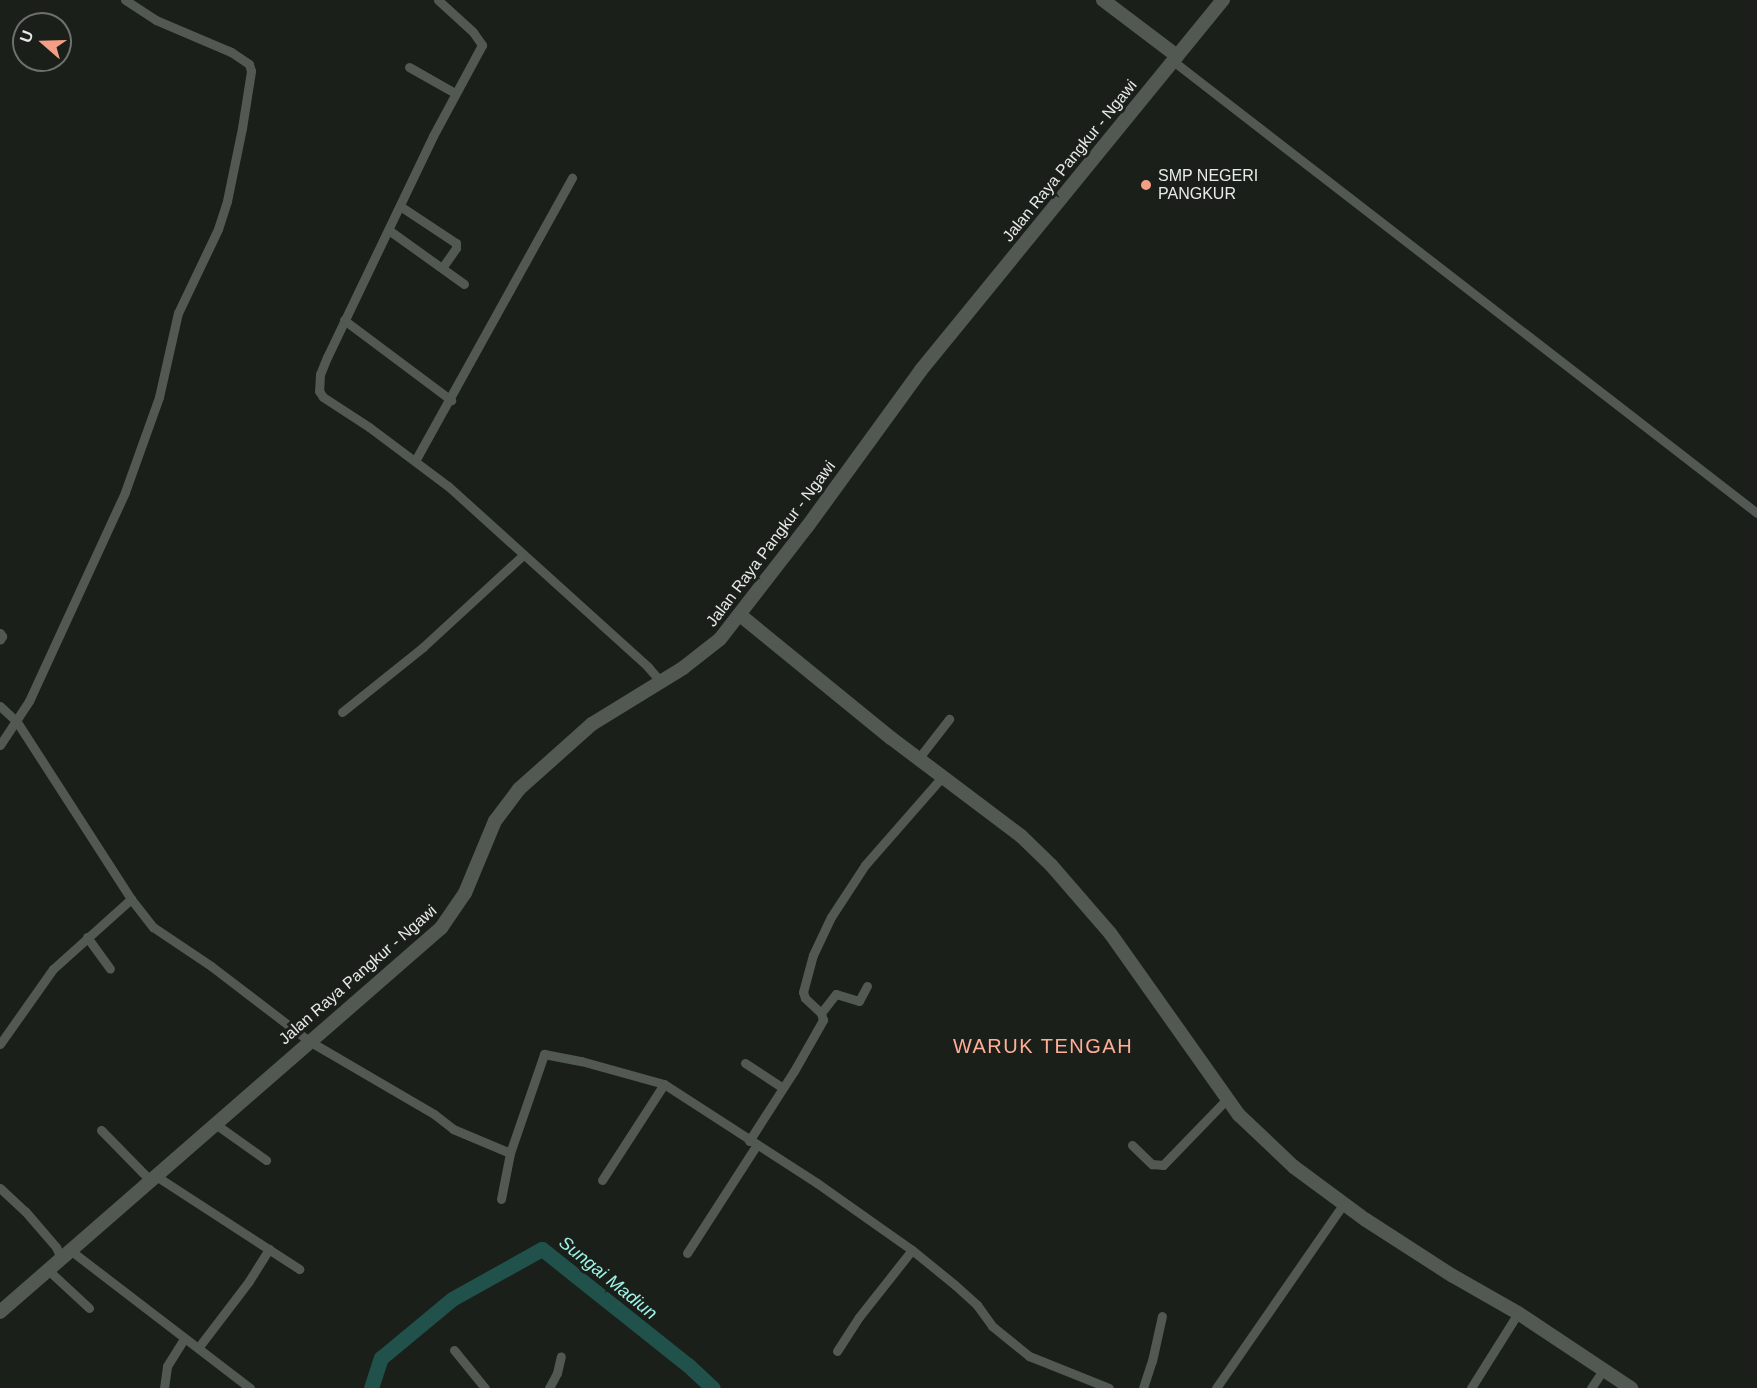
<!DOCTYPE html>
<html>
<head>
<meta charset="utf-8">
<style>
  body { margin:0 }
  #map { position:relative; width:1757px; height:1388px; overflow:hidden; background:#1b1f1a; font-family:Helvetica,sans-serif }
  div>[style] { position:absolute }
  .river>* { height:15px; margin:-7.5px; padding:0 7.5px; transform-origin:7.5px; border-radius:7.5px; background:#20514b }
  .street>* { height:9px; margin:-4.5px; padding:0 4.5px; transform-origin:4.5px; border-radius:4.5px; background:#525852 }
  .secondary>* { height:14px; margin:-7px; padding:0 7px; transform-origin:7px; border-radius:7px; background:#525852 }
  .dots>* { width:16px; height:16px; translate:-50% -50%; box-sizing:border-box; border:3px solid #1b1f1a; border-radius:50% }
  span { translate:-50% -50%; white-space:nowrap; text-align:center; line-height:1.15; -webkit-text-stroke:6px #1b1f1a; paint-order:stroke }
  .street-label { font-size:16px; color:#e7eae7 }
  .poi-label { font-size:16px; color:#e7eae7 }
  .left { translate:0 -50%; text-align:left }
  .water-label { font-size:18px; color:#9ff4e8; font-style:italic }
  .quarter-label { font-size:20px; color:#ffaf97; letter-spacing:1.5px }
  .north { position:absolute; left:12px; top:12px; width:60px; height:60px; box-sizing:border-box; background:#1b1f1a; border:2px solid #6d706c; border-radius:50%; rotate:290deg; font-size:16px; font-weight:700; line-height:24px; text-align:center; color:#e7eae7 }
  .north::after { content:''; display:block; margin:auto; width:21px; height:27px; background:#f39f85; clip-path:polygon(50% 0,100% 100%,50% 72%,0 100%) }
</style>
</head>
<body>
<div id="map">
  <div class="river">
    <div style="left:371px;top:1388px;width:32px;rotate:-72deg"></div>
    <div style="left:381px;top:1358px;width:92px;rotate:-39.7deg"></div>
    <div style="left:452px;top:1299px;width:103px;rotate:-29.1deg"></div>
    <div style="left:542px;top:1249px;width:186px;rotate:38.5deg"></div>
    <div style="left:688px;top:1365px;width:34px;rotate:43deg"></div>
  </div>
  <div class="street">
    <div style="left:438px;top:0;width:47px;rotate:42.4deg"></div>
    <div style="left:473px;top:32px;width:16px;rotate:55deg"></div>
    <div style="left:482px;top:45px;width:103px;rotate:118.3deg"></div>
    <div style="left:433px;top:136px;width:245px;rotate:115.6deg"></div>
    <div style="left:327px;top:357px;width:18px;rotate:112deg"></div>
    <div style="left:320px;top:374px;width:17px;rotate:93deg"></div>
    <div style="left:319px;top:391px;width:7px;rotate:56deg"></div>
    <div style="left:323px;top:397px;width:55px;rotate:33.1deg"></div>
    <div style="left:369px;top:427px;width:99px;rotate:36.8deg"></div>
    <div style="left:448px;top:486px;width:270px;rotate:42.1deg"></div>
    <div style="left:648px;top:667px;width:18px;rotate:49deg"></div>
    <div style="left:1173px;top:61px;width:738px;rotate:37.74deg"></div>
    <div style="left:409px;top:67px;width:53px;rotate:29.5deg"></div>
    <div style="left:400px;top:206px;width:67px;rotate:33.5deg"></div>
    <div style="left:456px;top:243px;width:5px;rotate:90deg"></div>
    <div style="left:456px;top:248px;width:24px;rotate:125deg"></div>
    <div style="left:390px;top:231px;width:91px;rotate:35.6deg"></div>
    <div style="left:344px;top:320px;width:134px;rotate:36.8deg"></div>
    <div style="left:415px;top:461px;width:324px;rotate:-61deg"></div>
    <div style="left:0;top:633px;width:4px;rotate:56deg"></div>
    <div style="left:2px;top:636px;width:4px;rotate:117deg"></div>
    <div style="left:0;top:706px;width:23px;rotate:43deg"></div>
    <div style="left:17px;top:722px;width:211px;rotate:57.2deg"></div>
    <div style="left:131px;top:899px;width:36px;rotate:52deg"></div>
    <div style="left:153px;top:927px;width:70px;rotate:33.9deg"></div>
    <div style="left:211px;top:966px;width:123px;rotate:37.4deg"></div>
    <div style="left:309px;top:1041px;width:145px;rotate:30.3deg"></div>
    <div style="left:434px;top:1114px;width:24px;rotate:38deg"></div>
    <div style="left:453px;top:1129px;width:62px;rotate:22.8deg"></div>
    <div style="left:510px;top:1153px;width:105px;rotate:-71deg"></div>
    <div style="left:544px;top:1054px;width:38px;rotate:11deg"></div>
    <div style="left:581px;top:1061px;width:86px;rotate:15.5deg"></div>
    <div style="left:664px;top:1084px;width:182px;rotate:32.9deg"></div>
    <div style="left:817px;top:1183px;width:116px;rotate:35.2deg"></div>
    <div style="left:912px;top:1250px;width:55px;rotate:39.1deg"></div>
    <div style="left:955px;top:1285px;width:30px;rotate:42deg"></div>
    <div style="left:977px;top:1305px;width:26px;rotate:54deg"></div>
    <div style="left:992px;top:1326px;width:48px;rotate:39deg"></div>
    <div style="left:1029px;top:1356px;width:86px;rotate:21.8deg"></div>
    <div style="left:342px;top:712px;width:104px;rotate:-38.7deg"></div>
    <div style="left:423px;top:647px;width:136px;rotate:-42.6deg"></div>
    <div style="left:0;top:745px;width:53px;rotate:-56.6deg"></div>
    <div style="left:29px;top:701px;width:230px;rotate:-65.3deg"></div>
    <div style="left:125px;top:492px;width:101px;rotate:-70.3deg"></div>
    <div style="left:159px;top:397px;width:86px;rotate:-77.3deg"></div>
    <div style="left:178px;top:313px;width:93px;rotate:-64.5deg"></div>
    <div style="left:218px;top:229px;width:29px;rotate:-72deg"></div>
    <div style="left:227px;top:201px;width:75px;rotate:-78.4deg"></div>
    <div style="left:242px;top:128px;width:58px;rotate:-81deg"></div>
    <div style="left:251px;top:71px;width:7px;rotate:-106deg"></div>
    <div style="left:249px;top:64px;width:22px;rotate:-146deg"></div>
    <div style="left:231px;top:52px;width:82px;rotate:-156.9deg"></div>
    <div style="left:156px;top:20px;width:37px;rotate:-147deg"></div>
    <div style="left:918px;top:759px;width:51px;rotate:-52.2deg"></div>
    <div style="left:87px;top:937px;width:39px;rotate:54deg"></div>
    <div style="left:821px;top:1013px;width:24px;rotate:-52deg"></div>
    <div style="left:836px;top:994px;width:24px;rotate:17deg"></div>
    <div style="left:859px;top:1001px;width:17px;rotate:-62deg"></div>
    <div style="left:0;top:1044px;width:92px;rotate:-54.8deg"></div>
    <div style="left:53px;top:969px;width:105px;rotate:-41.9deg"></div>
    <div style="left:745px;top:1063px;width:45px;rotate:33.3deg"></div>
    <div style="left:214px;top:1123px;width:64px;rotate:35.4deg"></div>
    <div style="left:101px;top:1130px;width:70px;rotate:45.6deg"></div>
    <div style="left:749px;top:1141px;width:83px;rotate:-57.3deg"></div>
    <div style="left:794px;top:1071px;width:59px;rotate:-60.4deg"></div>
    <div style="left:823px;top:1020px;width:7px;rotate:-106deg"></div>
    <div style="left:821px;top:1013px;width:22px;rotate:-137deg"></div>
    <div style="left:805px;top:998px;width:6px;rotate:-108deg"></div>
    <div style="left:803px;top:992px;width:38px;rotate:-75deg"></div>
    <div style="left:813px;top:955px;width:42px;rotate:-64.7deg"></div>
    <div style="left:831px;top:917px;width:62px;rotate:-56.8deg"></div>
    <div style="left:865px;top:865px;width:118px;rotate:-48.8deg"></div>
    <div style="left:1132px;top:1145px;width:28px;rotate:44deg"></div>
    <div style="left:1152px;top:1164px;width:11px;rotate:5deg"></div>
    <div style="left:1163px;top:1165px;width:92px;rotate:-45.9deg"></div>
    <div style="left:156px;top:1176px;width:171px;rotate:33deg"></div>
    <div style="left:602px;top:1180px;width:114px;rotate:-57.1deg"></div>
    <div style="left:0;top:1188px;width:34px;rotate:43deg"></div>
    <div style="left:25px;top:1211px;width:48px;rotate:49.3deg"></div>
    <div style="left:56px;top:1247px;width:12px;rotate:66deg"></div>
    <div style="left:501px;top:1199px;width:47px;rotate:-78.9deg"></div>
    <div style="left:70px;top:1250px;width:227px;rotate:37.5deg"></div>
    <div style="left:687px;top:1253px;width:127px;rotate:-57.2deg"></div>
    <div style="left:48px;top:1270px;width:56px;rotate:42.8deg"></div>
    <div style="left:198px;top:1348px;width:84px;rotate:-52.7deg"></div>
    <div style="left:249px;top:1281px;width:38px;rotate:-58deg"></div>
    <div style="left:454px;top:1350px;width:49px;rotate:50.8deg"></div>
    <div style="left:837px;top:1351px;width:40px;rotate:-57.1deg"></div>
    <div style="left:859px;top:1317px;width:85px;rotate:-51.7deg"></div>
    <div style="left:164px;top:1388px;width:22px;rotate:-82deg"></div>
    <div style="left:167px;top:1366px;width:32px;rotate:-58deg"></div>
    <div style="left:549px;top:1388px;width:17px;rotate:-62deg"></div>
    <div style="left:557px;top:1373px;width:17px;rotate:-77deg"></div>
    <div style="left:1143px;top:1388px;width:28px;rotate:-72deg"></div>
    <div style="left:1152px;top:1361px;width:46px;rotate:-77.5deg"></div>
    <div style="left:1216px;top:1388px;width:225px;rotate:-55.3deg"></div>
    <div style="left:1471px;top:1388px;width:89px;rotate:-57.9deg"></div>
    <div style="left:1591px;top:1388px;width:22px;rotate:-56deg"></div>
  </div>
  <div class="secondary">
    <div style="left:1103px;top:0;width:93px;rotate:37.1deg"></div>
    <div style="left:740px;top:615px;width:195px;rotate:39.2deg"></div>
    <div style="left:891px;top:738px;width:163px;rotate:37deg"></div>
    <div style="left:1021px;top:836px;width:42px;rotate:44deg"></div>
    <div style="left:1051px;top:865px;width:90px;rotate:49.1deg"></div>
    <div style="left:1110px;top:933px;width:223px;rotate:54.7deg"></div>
    <div style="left:1239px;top:1115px;width:76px;rotate:43.4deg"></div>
    <div style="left:1294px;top:1167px;width:89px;rotate:36.4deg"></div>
    <div style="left:1366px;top:1220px;width:103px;rotate:32.8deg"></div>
    <div style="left:1453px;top:1276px;width:75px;rotate:29.6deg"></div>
    <div style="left:1518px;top:1313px;width:136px;rotate:33.6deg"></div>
    <div style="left:0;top:1312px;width:585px;rotate:-41.05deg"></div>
    <div style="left:441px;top:928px;width:42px;rotate:-55.6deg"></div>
    <div style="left:465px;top:893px;width:78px;rotate:-67.4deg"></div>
    <div style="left:495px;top:821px;width:40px;rotate:-53deg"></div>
    <div style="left:519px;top:789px;width:98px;rotate:-41.7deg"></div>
    <div style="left:592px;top:724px;width:107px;rotate:-31.6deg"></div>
    <div style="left:683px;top:668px;width:47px;rotate:-38.1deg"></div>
    <div style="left:720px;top:639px;width:142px;rotate:-52.2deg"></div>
    <div style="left:807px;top:527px;width:194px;rotate:-54deg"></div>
    <div style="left:921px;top:370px;width:478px;rotate:-50.8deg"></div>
  </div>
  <div class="dots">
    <div style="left:1146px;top:185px;background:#f39f85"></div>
  </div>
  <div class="street-label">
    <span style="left:1070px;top:161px;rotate:-51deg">Jalan Raya Pangkur - Ngawi</span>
    <span style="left:771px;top:544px;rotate:-53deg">Jalan Raya Pangkur - Ngawi</span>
    <span style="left:358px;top:975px;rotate:-41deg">Jalan Raya Pangkur - Ngawi</span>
  </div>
  <div class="poi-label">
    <span class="left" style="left:1158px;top:185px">SMP NEGERI<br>PANGKUR</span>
  </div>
  <div class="water-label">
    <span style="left:608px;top:1278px;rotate:39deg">Sungai Madiun</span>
  </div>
  <div class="quarter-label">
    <span style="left:1043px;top:1046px">WARUK TENGAH</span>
  </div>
  <div class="north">U</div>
</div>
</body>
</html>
